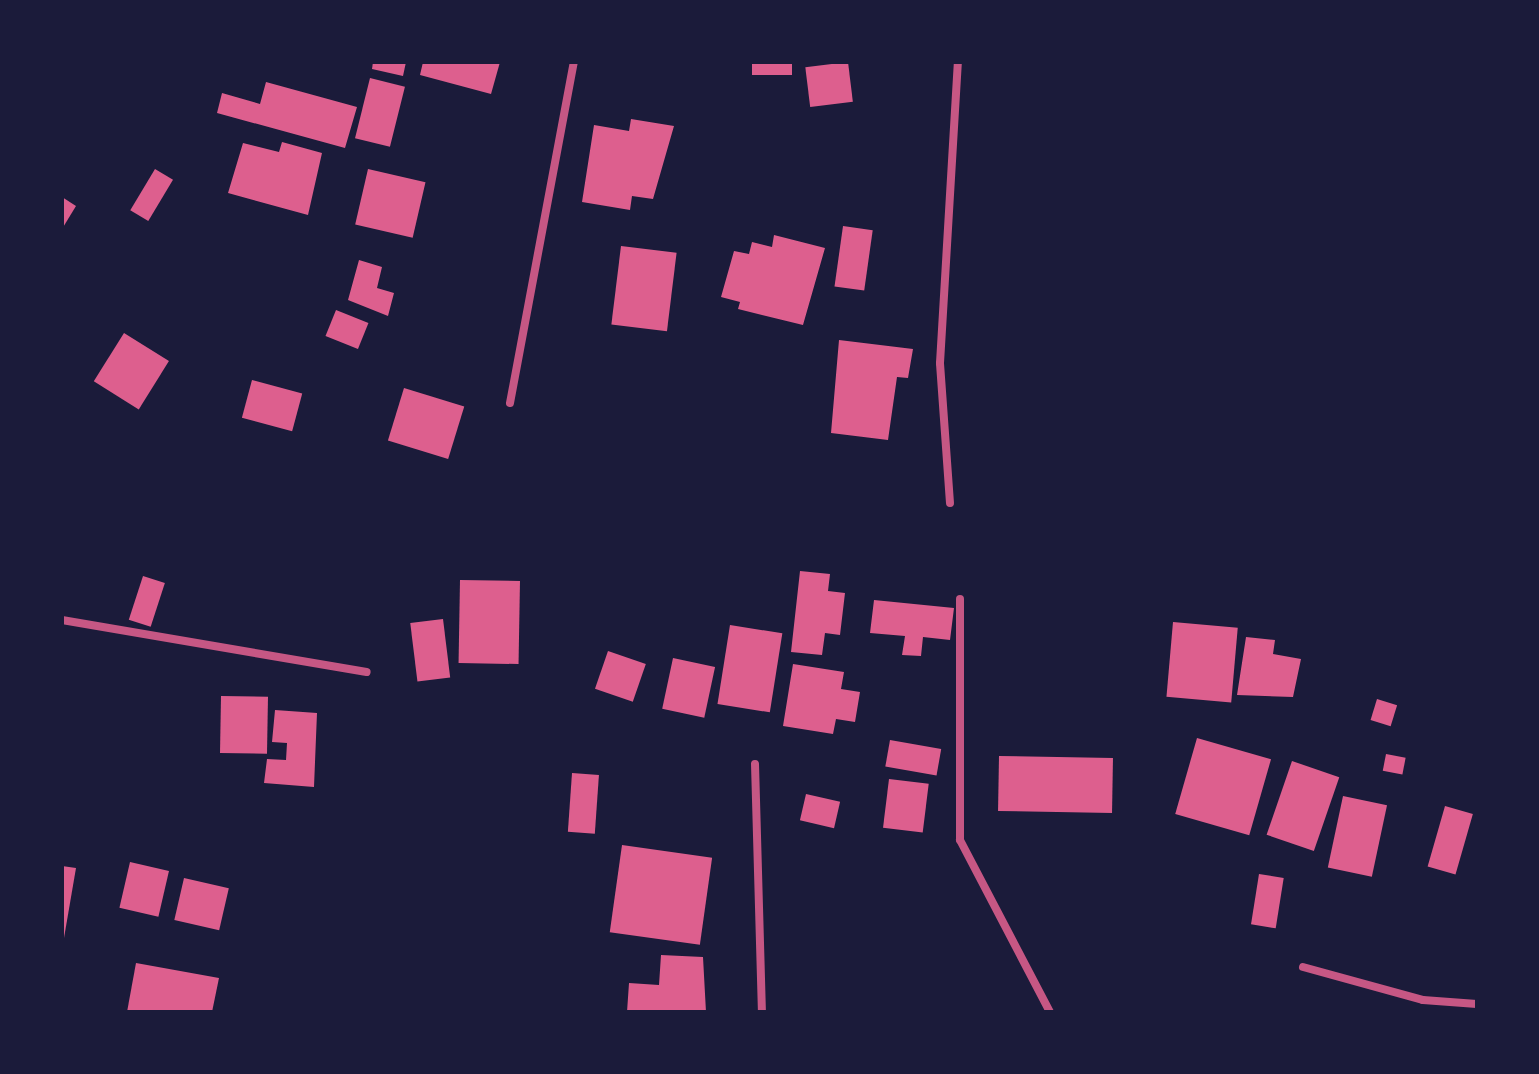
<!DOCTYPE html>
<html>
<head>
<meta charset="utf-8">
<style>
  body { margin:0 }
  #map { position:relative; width:1539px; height:1074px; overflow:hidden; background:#1b1b3a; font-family:"Open Sans",sans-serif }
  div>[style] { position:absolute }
  .building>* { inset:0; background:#dd5f8e; transform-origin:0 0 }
  .minor>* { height:8px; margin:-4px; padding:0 4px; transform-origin:4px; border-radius:4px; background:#c65784 }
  span { translate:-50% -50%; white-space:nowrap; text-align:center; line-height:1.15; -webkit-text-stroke:6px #1b1b3a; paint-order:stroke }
  .frame { position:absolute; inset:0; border:64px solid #1b1b3a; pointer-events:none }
</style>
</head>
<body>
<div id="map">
  <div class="building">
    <div style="clip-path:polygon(373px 62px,406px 62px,403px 76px,372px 69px)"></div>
    <div style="clip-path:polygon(423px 62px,500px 62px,491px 94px,420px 75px)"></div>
    <div style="left:752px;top:62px;width:40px;height:13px"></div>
    <div style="left:848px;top:62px;width:40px;height:43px;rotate:83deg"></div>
    <div style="left:370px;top:78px;width:36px;height:62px;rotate:14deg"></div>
    <div style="clip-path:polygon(266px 82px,357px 107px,345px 148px,217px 113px,222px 93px,260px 104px)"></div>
    <div style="clip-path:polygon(631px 119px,674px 126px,653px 199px,632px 196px,630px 210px,582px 202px,594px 125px,629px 131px)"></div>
    <div style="clip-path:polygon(282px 142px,322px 153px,308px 215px,228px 193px,243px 143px,279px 152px)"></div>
    <div style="left:155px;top:169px;width:21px;height:48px;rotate:31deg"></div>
    <div style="left:368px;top:169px;width:59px;height:57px;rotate:13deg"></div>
    <div style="clip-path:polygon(62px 197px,76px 206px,62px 229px)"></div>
    <div style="left:843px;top:226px;width:30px;height:61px;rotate:8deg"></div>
    <div style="clip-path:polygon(774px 235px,825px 248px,803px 325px,738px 309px,740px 302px,721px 297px,734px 251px,749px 254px,752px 242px,772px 247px)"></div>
    <div style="left:621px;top:246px;width:56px;height:79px;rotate:7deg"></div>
    <div style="clip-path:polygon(359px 260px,382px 267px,377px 288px,394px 293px,388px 316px,348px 300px)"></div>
    <div style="left:336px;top:310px;width:35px;height:28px;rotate:22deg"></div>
    <div style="left:124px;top:333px;width:53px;height:57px;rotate:32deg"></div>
    <div style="clip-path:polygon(839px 340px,913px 349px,908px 378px,897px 377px,888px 440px,831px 433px)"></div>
    <div style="left:252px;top:380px;width:52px;height:39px;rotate:15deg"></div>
    <div style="left:404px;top:388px;width:63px;height:55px;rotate:17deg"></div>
    <div style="clip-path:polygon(800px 571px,830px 574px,828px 591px,845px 593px,840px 635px,825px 633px,822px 655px,791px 652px)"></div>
    <div style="left:143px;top:576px;width:23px;height:46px;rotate:18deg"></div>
    <div style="left:460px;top:580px;width:60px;height:83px;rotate:1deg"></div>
    <div style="clip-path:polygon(874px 600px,954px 608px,950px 640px,923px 637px,921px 656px,902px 655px,905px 636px,870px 633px)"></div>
    <div style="left:443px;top:619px;width:59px;height:33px;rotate:83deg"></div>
    <div style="left:1173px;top:622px;width:65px;height:75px;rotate:5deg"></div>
    <div style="left:730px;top:625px;width:53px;height:80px;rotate:9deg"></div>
    <div style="clip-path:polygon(1246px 637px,1275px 640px,1273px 654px,1301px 659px,1293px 697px,1237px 695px)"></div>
    <div style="left:608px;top:651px;width:40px;height:40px;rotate:19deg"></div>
    <div style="left:673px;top:658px;width:43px;height:52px;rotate:12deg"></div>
    <div style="clip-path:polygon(793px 664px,844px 672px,841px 689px,860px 692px,855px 722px,836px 719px,833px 734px,783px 726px)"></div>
    <div style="left:221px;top:696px;width:47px;height:57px;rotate:1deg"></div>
    <div style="left:1377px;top:699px;width:21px;height:22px;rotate:17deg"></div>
    <div style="clip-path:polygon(275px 710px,317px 713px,314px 787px,264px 783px,267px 759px,286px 760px,287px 743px,272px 742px)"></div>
    <div style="left:1197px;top:738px;width:77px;height:79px;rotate:16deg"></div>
    <div style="left:890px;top:740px;width:52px;height:27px;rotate:10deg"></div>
    <div style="left:1386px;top:754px;width:20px;height:17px;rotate:11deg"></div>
    <div style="left:999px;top:756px;width:114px;height:55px;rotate:1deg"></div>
    <div style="left:1292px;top:761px;width:50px;height:78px;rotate:19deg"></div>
    <div style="left:572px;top:773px;width:27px;height:59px;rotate:4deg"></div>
    <div style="left:889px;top:779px;width:40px;height:49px;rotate:7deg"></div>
    <div style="left:806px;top:794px;width:35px;height:27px;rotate:13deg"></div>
    <div style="left:1343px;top:796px;width:45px;height:73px;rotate:12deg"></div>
    <div style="left:1445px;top:806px;width:29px;height:63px;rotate:16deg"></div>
    <div style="left:622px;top:845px;width:91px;height:88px;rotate:8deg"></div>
    <div style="left:130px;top:862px;width:40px;height:47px;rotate:13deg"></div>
    <div style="clip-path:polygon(62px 866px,76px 868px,64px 938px,62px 938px)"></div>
    <div style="left:1259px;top:874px;width:25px;height:51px;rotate:9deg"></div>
    <div style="left:184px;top:878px;width:46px;height:43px;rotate:13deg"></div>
    <div style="clip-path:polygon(661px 955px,703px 957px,706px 1012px,627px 1012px,629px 983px,659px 985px)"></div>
    <div style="clip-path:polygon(136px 963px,219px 978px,212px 1012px,127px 1012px)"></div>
  </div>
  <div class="minor">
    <div style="left:510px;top:403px;width:347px;rotate:-79.4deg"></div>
    <div style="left:950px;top:503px;width:140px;rotate:-94.1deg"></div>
    <div style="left:940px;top:363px;width:302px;rotate:-86.6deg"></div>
    <div style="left:960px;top:599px;width:241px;rotate:90deg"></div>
    <div style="left:960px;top:840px;width:194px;rotate:62.4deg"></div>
    <div style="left:62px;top:620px;width:309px;rotate:9.7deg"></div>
    <div style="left:755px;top:764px;width:248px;rotate:88.4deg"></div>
    <div style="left:1303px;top:967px;width:124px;rotate:15.4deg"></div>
    <div style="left:1423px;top:1000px;width:54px;rotate:4.2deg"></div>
  </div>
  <div class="frame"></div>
</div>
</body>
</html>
